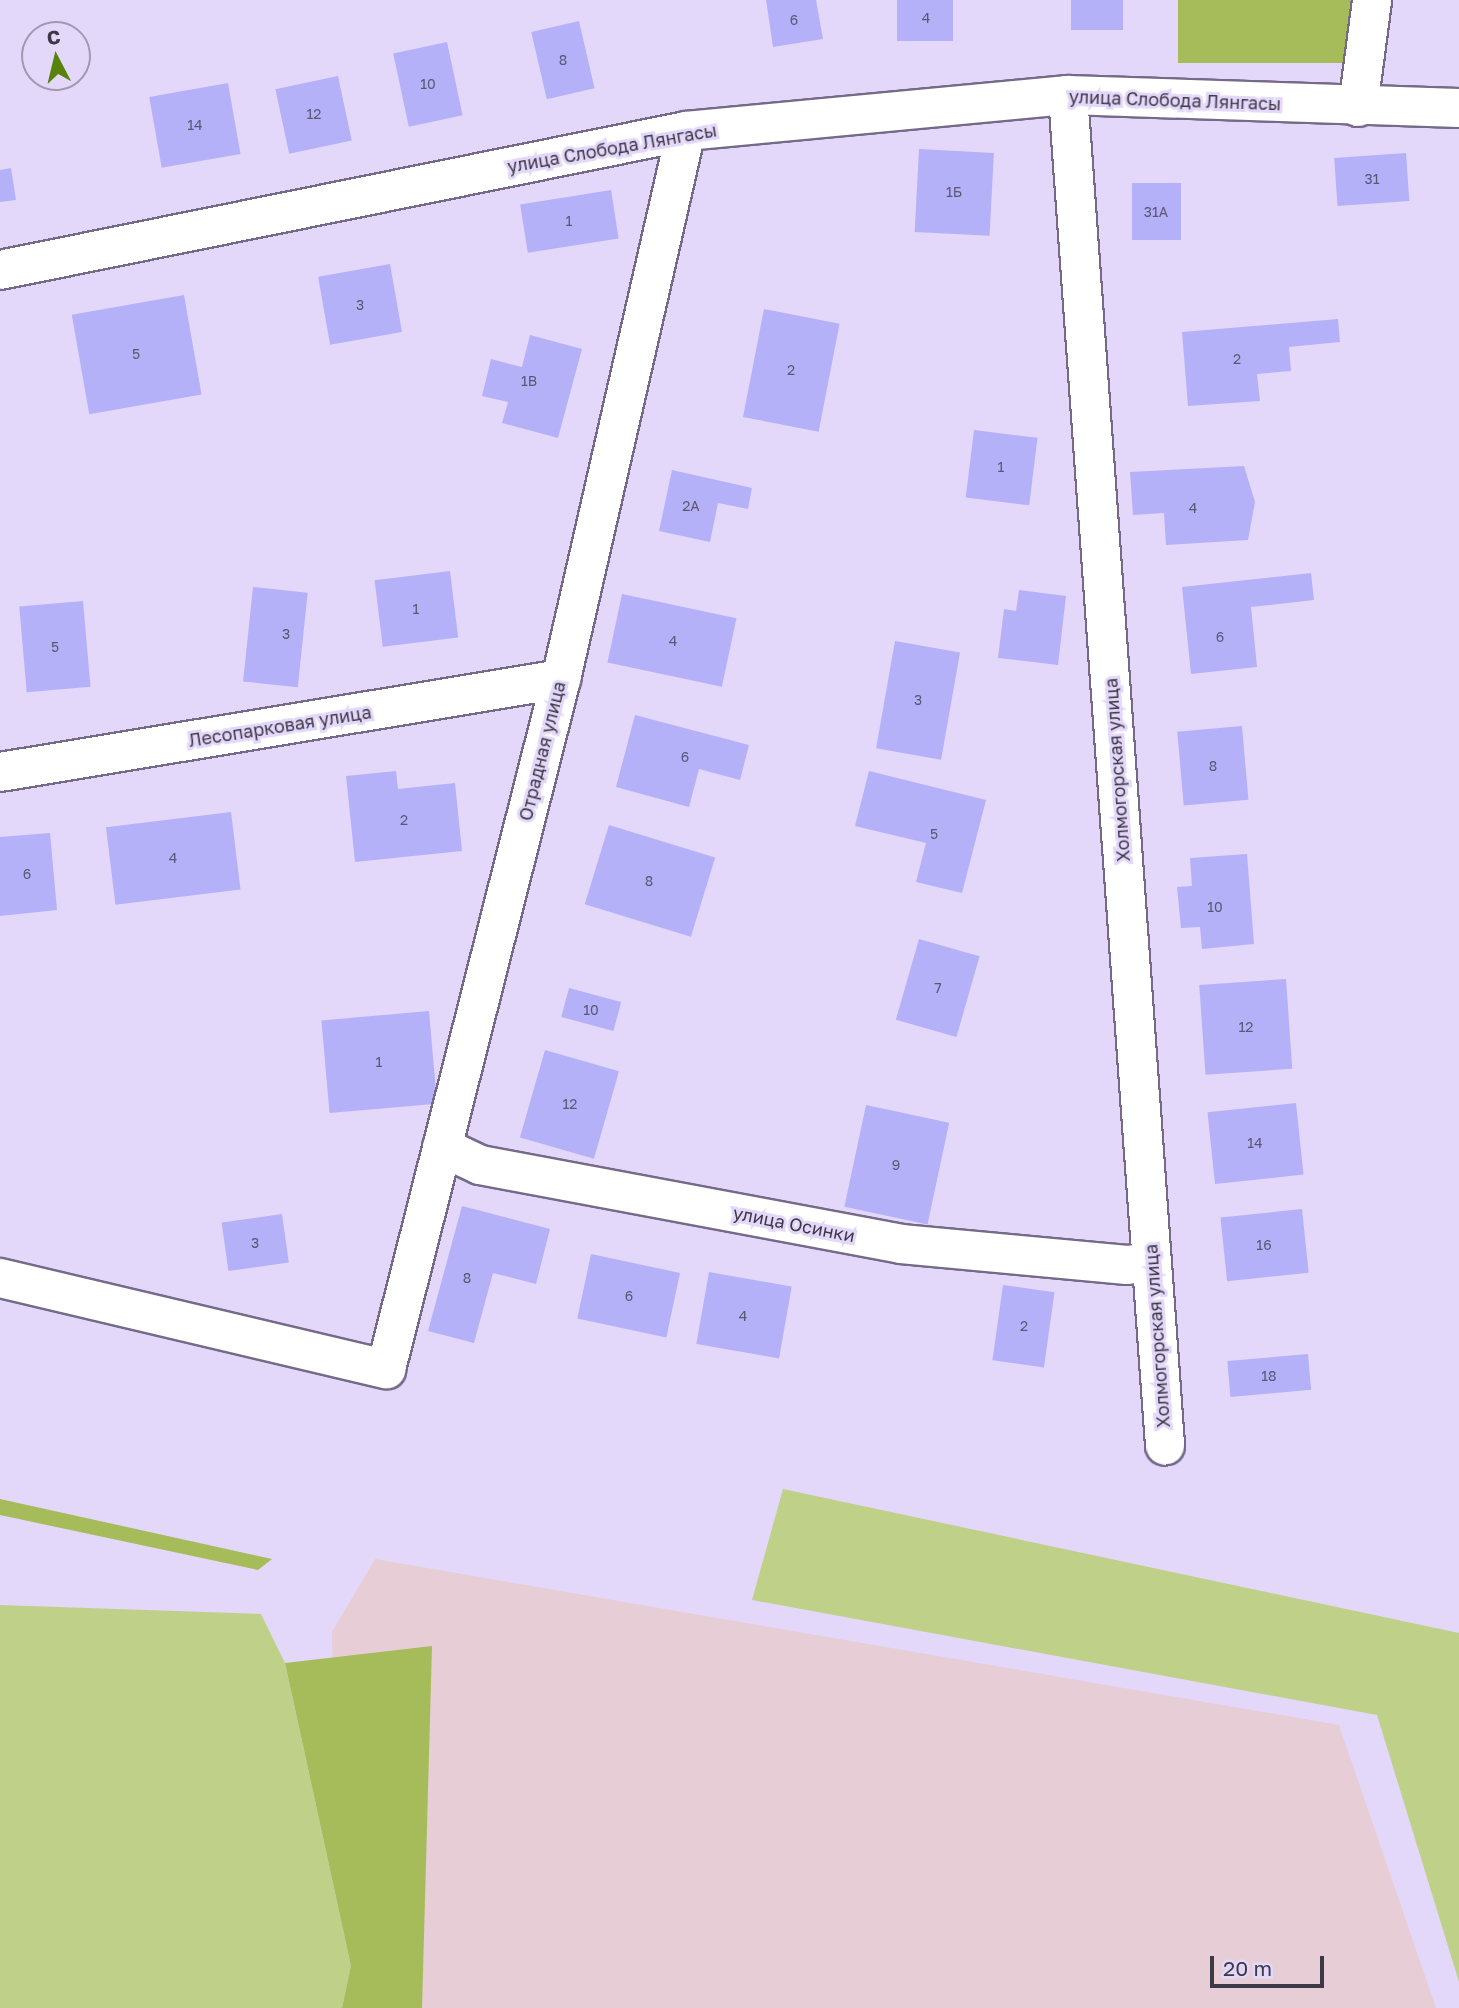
<!DOCTYPE html>
<html>
<head>
<meta charset="utf-8">
<style>
  body { margin:0 }
  #map { position:relative; width:1459px; height:2008px; overflow:hidden; background:#e3d8fa; font-family:"Golos Text",sans-serif }
  div>[style] { position:absolute }
  .industrial>* { inset:0; background:#e6cdd6 }
  .green>* { inset:0; background:#bfd188 }
  .forest>* { inset:0; background:#a6bc5a; transform-origin:0 0 }
  .building>* { inset:0; background:#b5b1f9; transform-origin:0 0 }
  .roads { filter:drop-shadow(2px 0 #756a88) drop-shadow(-2px 0 #756a88) drop-shadow(0 2px #756a88) drop-shadow(0 -2px #756a88) }
  .minor>* { height:38px; margin:-19px; padding:0 19px; transform-origin:19px; border-radius:19px; background:#fff }
  span { translate:-50% -50%; white-space:nowrap; text-align:center; line-height:1.15; -webkit-text-stroke:6px #e3d8fa; paint-order:stroke }
  .number-label { font-size:14px; color:#5c5774 }
  .number-label span { -webkit-text-stroke-width:0 }
  .street-label { font-size:18px; color:#3e3947 }
  .north { position:absolute; left:21px; top:21px; width:70px; height:70px; box-sizing:border-box; background:#e3d8fa; border:2px solid #a198b2; border-radius:50%; rotate:353deg; font-size:19px; font-weight:700; line-height:28px; text-align:center; color:#3e3947 }
  .north::after { content:''; display:block; margin:auto; width:24px; height:32px; background:#57830d; clip-path:polygon(50% 0,100% 100%,50% 72%,0 100%) }
  .scale { position:absolute; left:1210px; top:1956px; width:114px; height:32px; box-sizing:border-box; border:4px solid #3e3947; border-top:0; padding-left:9px; font-size:21px; line-height:24px; white-space:nowrap; color:#3e3947; -webkit-text-stroke:5px #e3d8fa; paint-order:stroke }
</style>
</head>
<body>
<div id="map">
  <div class="industrial">
    <div style="clip-path:polygon(375px 1559px,1339px 1725px,1436px 2008px,337px 2008px,332px 1632px)"></div>
  </div>
  <div class="green">
    <div style="clip-path:polygon(783px 1489px,1459px 1633px,1459px 1982px,1377px 1715px,752px 1600px)"></div>
    <div style="clip-path:polygon(0 1605px,261px 1614px,285px 1663px,351px 1966px,342px 2008px,0 2008px)"></div>
  </div>
  <div class="forest">
    <div style="left:1178px;top:0;width:174px;height:63px"></div>
    <div style="clip-path:polygon(0 1499px,272px 1559px,258px 1570px,0 1515px)"></div>
    <div style="clip-path:polygon(432px 1646px,422px 2008px,342px 2008px,351px 1966px,285px 1663px)"></div>
  </div>
  <div class="building">
    <div style="clip-path:polygon(766px 0,816px 0,823px 39px,773px 47px)"></div>
    <div style="left:897px;top:0;width:56px;height:41px"></div>
    <div style="left:1071px;top:0;width:52px;height:30px"></div>
    <div style="left:579px;top:21px;width:69px;height:49px;rotate:77deg"></div>
    <div style="left:447px;top:42px;width:75px;height:55px;rotate:78deg"></div>
    <div style="left:338px;top:76px;width:66px;height:64px;rotate:78deg"></div>
    <div style="left:228px;top:83px;width:72px;height:80px;rotate:80deg"></div>
    <div style="left:919px;top:149px;width:75px;height:83px;rotate:3deg"></div>
    <div style="left:1406px;top:153px;width:48px;height:72px;rotate:86deg"></div>
    <div style="clip-path:polygon(11px 168px,16px 200px,0 202px,0 170px)"></div>
    <div style="left:1132px;top:183px;width:49px;height:57px"></div>
    <div style="left:611px;top:190px;width:49px;height:92px;rotate:81deg"></div>
    <div style="left:390px;top:264px;width:69px;height:73px;rotate:80deg"></div>
    <div style="left:184px;top:295px;width:101px;height:114px;rotate:80deg"></div>
    <div style="left:764px;top:309px;width:77px;height:110px;rotate:11deg"></div>
    <div style="clip-path:polygon(1338px 319px,1340px 342px,1289px 347px,1291px 371px,1257px 374px,1260px 401px,1188px 406px,1182px 332px)"></div>
    <div style="clip-path:polygon(530px 335px,582px 349px,558px 438px,502px 423px,508px 402px,482px 396px,491px 359px,522px 367px)"></div>
    <div style="left:974px;top:430px;width:64px;height:68px;rotate:7deg"></div>
    <div style="clip-path:polygon(1244px 466px,1255px 502px,1248px 540px,1166px 545px,1164px 513px,1133px 515px,1130px 472px)"></div>
    <div style="clip-path:polygon(672px 470px,752px 488px,748px 509px,718px 503px,710px 542px,659px 531px)"></div>
    <div style="left:450px;top:571px;width:67px;height:76px;rotate:83deg"></div>
    <div style="clip-path:polygon(1311px 573px,1314px 600px,1251px 607px,1257px 667px,1191px 674px,1182px 587px)"></div>
    <div style="left:253px;top:587px;width:55px;height:95px;rotate:6deg"></div>
    <div style="clip-path:polygon(1019px 590px,1066px 596px,1058px 665px,998px 658px,1004px 609px,1016px 611px)"></div>
    <div style="left:622px;top:594px;width:117px;height:70px;rotate:12deg"></div>
    <div style="left:83px;top:601px;width:86px;height:64px;rotate:85deg"></div>
    <div style="left:895px;top:641px;width:66px;height:109px;rotate:10deg"></div>
    <div style="clip-path:polygon(635px 715px,749px 745px,740px 780px,699px 769px,689px 807px,616px 787px)"></div>
    <div style="left:1242px;top:726px;width:74px;height:65px;rotate:85deg"></div>
    <div style="clip-path:polygon(396px 771px,398px 789px,455px 783px,462px 851px,355px 862px,346px 776px)"></div>
    <div style="clip-path:polygon(869px 771px,986px 800px,962px 893px,916px 882px,926px 843px,855px 826px)"></div>
    <div style="left:231px;top:812px;width:78px;height:126px;rotate:83deg"></div>
    <div style="left:609px;top:825px;width:111px;height:83px;rotate:17deg"></div>
    <div style="clip-path:polygon(50px 833px,57px 910px,0 916px,0 837px)"></div>
    <div style="clip-path:polygon(1247px 854px,1254px 944px,1202px 949px,1200px 927px,1181px 928px,1177px 887px,1192px 886px,1190px 858px)"></div>
    <div style="left:919px;top:939px;width:63px;height:84px;rotate:16deg"></div>
    <div style="left:1286px;top:979px;width:90px;height:87px;rotate:86deg"></div>
    <div style="left:569px;top:988px;width:54px;height:30px;rotate:15deg"></div>
    <div style="left:429px;top:1011px;width:93px;height:108px;rotate:85deg"></div>
    <div style="left:545px;top:1050px;width:77px;height:91px;rotate:16deg"></div>
    <div style="left:1296px;top:1103px;width:72px;height:89px;rotate:84deg"></div>
    <div style="left:866px;top:1105px;width:85px;height:104px;rotate:12deg"></div>
    <div style="clip-path:polygon(462px 1206px,550px 1229px,536px 1284px,493px 1273px,474px 1343px,428px 1331px)"></div>
    <div style="left:1302px;top:1209px;width:64px;height:82px;rotate:84deg"></div>
    <div style="left:282px;top:1214px;width:49px;height:61px;rotate:82deg"></div>
    <div style="left:591px;top:1254px;width:91px;height:66px;rotate:12deg"></div>
    <div style="left:709px;top:1272px;width:84px;height:73px;rotate:10deg"></div>
    <div style="left:1003px;top:1285px;width:52px;height:76px;rotate:8deg"></div>
    <div style="left:1308px;top:1354px;width:36px;height:81px;rotate:85deg"></div>
  </div>
  <div class="roads">
    <div class="minor">
      <div style="left:1068px;top:95px;width:1354px;rotate:85.89deg"></div>
      <div style="left:1358px;top:107px;width:108px;rotate:-82.5deg"></div>
      <div style="left:0;top:270px;width:700px;rotate:-11.45deg"></div>
      <div style="left:686px;top:131px;width:384px;rotate:-5.4deg"></div>
      <div style="left:1068px;top:95px;width:391px;rotate:1.9deg"></div>
      <div style="left:0;top:772px;width:569px;rotate:-9.41deg"></div>
      <div style="left:442px;top:1147px;width:42px;rotate:25.3deg"></div>
      <div style="left:480px;top:1165px;width:428px;rotate:10.6deg"></div>
      <div style="left:901px;top:1244px;width:227px;rotate:5.3deg"></div>
      <div style="left:1127px;top:1265px;width:25px;rotate:-7deg"></div>
      <div style="left:0;top:1278px;width:397px;rotate:13.3deg"></div>
      <div style="left:386px;top:1369px;width:712px;rotate:-75.77deg"></div>
      <div style="left:561px;top:679px;width:562px;rotate:-77.15deg"></div>
    </div>
  </div>
  <div class="number-label">
    <span style="left:926px;top:18px">4</span>
    <span style="left:794px;top:20px">6</span>
    <span style="left:563px;top:60px">8</span>
    <span style="left:428px;top:84px">10</span>
    <span style="left:314px;top:114px">12</span>
    <span style="left:195px;top:125px">14</span>
    <span style="left:1372px;top:179px">31</span>
    <span style="left:954px;top:192px">1Б</span>
    <span style="left:1156px;top:212px">31А</span>
    <span style="left:569px;top:221px">1</span>
    <span style="left:360px;top:305px">3</span>
    <span style="left:136px;top:354px">5</span>
    <span style="left:1237px;top:359px">2</span>
    <span style="left:791px;top:370px">2</span>
    <span style="left:529px;top:381px">1В</span>
    <span style="left:1001px;top:467px">1</span>
    <span style="left:691px;top:506px">2А</span>
    <span style="left:1193px;top:508px">4</span>
    <span style="left:416px;top:609px">1</span>
    <span style="left:286px;top:634px">3</span>
    <span style="left:1220px;top:637px">6</span>
    <span style="left:673px;top:641px">4</span>
    <span style="left:55px;top:647px">5</span>
    <span style="left:918px;top:700px">3</span>
    <span style="left:685px;top:757px">6</span>
    <span style="left:1213px;top:766px">8</span>
    <span style="left:404px;top:820px">2</span>
    <span style="left:934px;top:834px">5</span>
    <span style="left:173px;top:858px">4</span>
    <span style="left:27px;top:874px">6</span>
    <span style="left:649px;top:881px">8</span>
    <span style="left:1215px;top:907px">10</span>
    <span style="left:938px;top:988px">7</span>
    <span style="left:591px;top:1010px">10</span>
    <span style="left:1246px;top:1027px">12</span>
    <span style="left:379px;top:1062px">1</span>
    <span style="left:570px;top:1104px">12</span>
    <span style="left:1255px;top:1143px">14</span>
    <span style="left:896px;top:1165px">9</span>
    <span style="left:255px;top:1243px">3</span>
    <span style="left:1264px;top:1245px">16</span>
    <span style="left:467px;top:1278px">8</span>
    <span style="left:629px;top:1296px">6</span>
    <span style="left:743px;top:1316px">4</span>
    <span style="left:1024px;top:1326px">2</span>
    <span style="left:1269px;top:1376px">18</span>
  </div>
  <div class="street-label">
    <span style="left:1175px;top:100px;rotate:2deg">улица Слобода Лянгасы</span>
    <span style="left:612px;top:148px;rotate:-10deg">улица Слобода Лянгасы</span>
    <span style="left:280px;top:726px;rotate:-9deg">Лесопарковая улица</span>
    <span style="left:542px;top:751px;rotate:-76deg">Отрадная улица</span>
    <span style="left:1117px;top:770px;rotate:-94deg">Холмогорская улица</span>
    <span style="left:794px;top:1224px;rotate:11deg">улица Осинки</span>
    <span style="left:1157px;top:1336px;rotate:-94deg">Холмогорская улица</span>
  </div>
  <div class="north">С</div>
  <div class="scale">20 m</div>
</div>
</body>
</html>
